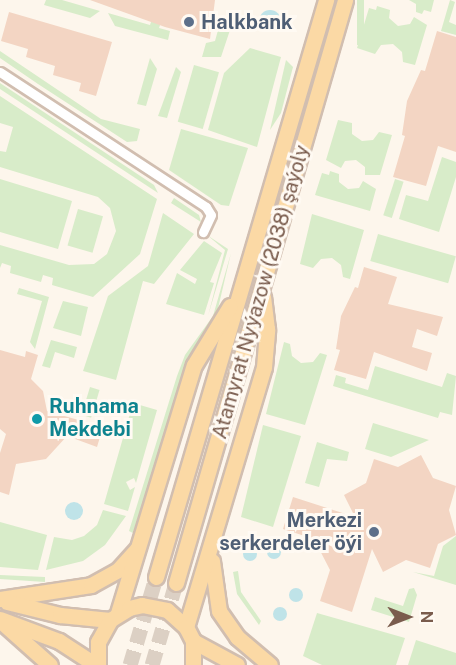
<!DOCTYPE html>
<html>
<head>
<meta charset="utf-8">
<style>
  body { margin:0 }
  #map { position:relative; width:456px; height:665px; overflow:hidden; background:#fdf6ec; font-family:"Public Sans",sans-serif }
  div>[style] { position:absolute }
  .green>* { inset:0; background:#d8ecc9; transform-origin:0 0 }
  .water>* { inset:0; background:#bfe3e8 }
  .round { border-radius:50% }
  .building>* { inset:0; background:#f3d5c3 }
  .primary-tunnel>* { height:15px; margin-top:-7.5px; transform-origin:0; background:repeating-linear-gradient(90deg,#dcd0c4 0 15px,transparent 0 23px) }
  .roads { filter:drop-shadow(2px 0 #d1beb0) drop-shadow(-2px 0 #d1beb0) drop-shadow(0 2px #d1beb0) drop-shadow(0 -2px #d1beb0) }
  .street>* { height:9px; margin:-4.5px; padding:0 4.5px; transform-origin:4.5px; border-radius:4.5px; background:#fff }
  .primary>* { height:15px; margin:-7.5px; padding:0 7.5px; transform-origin:7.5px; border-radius:7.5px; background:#fbd9a5 }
  .dots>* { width:16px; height:16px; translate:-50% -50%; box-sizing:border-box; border:3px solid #fffaf3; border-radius:50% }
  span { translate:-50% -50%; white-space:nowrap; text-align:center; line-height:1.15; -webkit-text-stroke:6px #fffaf3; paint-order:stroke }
  .service-label { font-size:20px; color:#4e5e75; font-weight:700 }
  .left { translate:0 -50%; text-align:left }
  .right { translate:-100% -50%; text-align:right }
  .street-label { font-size:20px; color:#7a5c4d }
  .culture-label { font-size:20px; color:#0d838f; font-weight:700 }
  .north { position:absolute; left:378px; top:587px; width:60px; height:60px; -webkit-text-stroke:4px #fffaf3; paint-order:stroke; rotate:90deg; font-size:16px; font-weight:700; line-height:24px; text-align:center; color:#7a5c4d }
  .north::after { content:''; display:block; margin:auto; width:21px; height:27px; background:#7a5c4d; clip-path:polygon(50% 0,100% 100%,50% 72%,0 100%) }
</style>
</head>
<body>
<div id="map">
  <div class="green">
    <div style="clip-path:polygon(46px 0,62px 0,100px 11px,90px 18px,44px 5px)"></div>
    <div style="left:357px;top:0;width:7px;height:45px"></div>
    <div style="clip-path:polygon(409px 0,434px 0,431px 12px,424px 10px,422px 14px,416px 12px,416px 4px)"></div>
    <div style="clip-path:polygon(450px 0,455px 2px,449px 22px,456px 25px,456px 35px,441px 31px)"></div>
    <div style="clip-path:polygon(377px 6px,390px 10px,389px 18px,398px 26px,410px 24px,414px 17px,427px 25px,415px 65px,403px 62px,402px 52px,393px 44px,381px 45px,375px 54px,357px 48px,369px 8px,376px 10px)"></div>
    <div style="clip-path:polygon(108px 13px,150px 25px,152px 19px,161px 22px,159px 28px,170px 31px,168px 40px,115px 26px)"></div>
    <div style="clip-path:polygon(220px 23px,231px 27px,221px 57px,202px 57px,206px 43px,215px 41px)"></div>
    <div style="clip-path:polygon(250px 48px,281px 57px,257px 147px,208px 130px,224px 73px)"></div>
    <div style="clip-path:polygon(0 51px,101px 119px,140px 129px,137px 141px,127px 142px,38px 84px,0 58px)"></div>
    <div style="clip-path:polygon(150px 58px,157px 69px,146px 106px,137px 104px)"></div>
    <div style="clip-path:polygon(286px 60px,293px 67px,281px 113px,270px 130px)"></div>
    <div style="left:194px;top:65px;width:26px;height:59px;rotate:16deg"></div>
    <div style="clip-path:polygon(176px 67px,181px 72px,167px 118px,158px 116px)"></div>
    <div style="clip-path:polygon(0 83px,154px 185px,158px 193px,0 89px)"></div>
    <div style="clip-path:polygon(0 96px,157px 199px,140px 254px,93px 297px,52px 285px,53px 278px,43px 275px,41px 282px,10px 273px,11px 266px,2px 263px,0 268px,0 245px,69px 265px,94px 264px,107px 254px,116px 231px,110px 208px,98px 197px,0 167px,0 151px,6px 152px,13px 127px,0 123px)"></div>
    <div style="clip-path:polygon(338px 120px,352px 123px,352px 134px,362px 141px,373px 140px,379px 132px,392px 135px,380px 175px,365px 175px,365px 167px,356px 160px,345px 161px,341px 168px,326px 160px)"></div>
    <div style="clip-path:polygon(181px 129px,248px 148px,229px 206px,221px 205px,169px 170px)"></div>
    <div style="clip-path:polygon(442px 157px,456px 162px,456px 177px,439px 232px,399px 219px,406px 195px,428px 201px)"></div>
    <div style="clip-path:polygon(330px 171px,339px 174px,339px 182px,348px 189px,359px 188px,363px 181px,376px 189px,370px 211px,315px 195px,322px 173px,329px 175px)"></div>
    <div style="clip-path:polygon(0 179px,72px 201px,58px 249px,0 232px)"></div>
    <div style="left:395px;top:179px;width:9px;height:38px;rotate:18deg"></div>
    <div style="clip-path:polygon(174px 198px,199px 215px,201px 222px,171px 203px)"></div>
    <div style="left:78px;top:209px;width:26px;height:38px;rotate:16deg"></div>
    <div style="clip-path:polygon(163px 213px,194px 234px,154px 284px,143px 281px,116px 380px,83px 371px,108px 296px,148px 266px)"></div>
    <div style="clip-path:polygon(312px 214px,364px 230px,350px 279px,343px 277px,341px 265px,332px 258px,321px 259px,313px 268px,300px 264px)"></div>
    <div style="left:378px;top:234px;width:81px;height:28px;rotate:16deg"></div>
    <div style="clip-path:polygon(207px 235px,228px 249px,208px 316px,225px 250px)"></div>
    <div style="clip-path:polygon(204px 241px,222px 253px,210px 282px,214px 283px,204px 315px,166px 304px,177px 273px,195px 284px,197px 279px,180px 270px)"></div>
    <div style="clip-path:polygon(231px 253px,216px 317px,187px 362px,133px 533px,129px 531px,177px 376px,185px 355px,213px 316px)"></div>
    <div style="clip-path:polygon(19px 288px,49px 297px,35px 349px,30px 342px,42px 301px,17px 294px)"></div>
    <div style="clip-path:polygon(63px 301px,88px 307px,81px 336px,53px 328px)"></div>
    <div style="clip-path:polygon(51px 340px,77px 347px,74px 358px,55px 352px,50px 368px,42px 366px)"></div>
    <div style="clip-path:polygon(284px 342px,290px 344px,292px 356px,301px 363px,313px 362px,320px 353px,327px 355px,305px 425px,266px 414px)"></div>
    <div style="clip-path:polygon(375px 366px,442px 387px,447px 373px,456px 376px,452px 415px,440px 412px,438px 418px,333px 386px,336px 375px,346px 378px,345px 383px,368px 390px)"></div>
    <div style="left:90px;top:387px;width:10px;height:29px;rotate:17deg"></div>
    <div style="clip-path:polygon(133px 403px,157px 410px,136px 483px,134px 478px,126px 482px,130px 490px,135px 487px,128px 511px,104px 504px)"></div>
    <div style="clip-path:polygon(373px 423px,429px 440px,391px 457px,365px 449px)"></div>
    <div style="clip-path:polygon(263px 425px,301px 436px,273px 527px,241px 517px)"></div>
    <div style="clip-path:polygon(317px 442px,349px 452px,347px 461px,327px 459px,319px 487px,305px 483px)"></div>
    <div style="clip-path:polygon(103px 510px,126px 516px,105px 545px,83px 561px,46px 570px,54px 537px,72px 540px,84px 536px,97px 525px)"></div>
    <div style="clip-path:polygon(0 522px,47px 535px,38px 570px,0 567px)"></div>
    <div style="clip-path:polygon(456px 536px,456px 585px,413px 572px,434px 576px,443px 546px)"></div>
    <div style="clip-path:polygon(238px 571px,241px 592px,261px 621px,259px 625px,237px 594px,233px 572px)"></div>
    <div style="clip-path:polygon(0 575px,45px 577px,45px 582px,0 579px)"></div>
    <div style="clip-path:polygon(414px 588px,417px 595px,409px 622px,371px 610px,375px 597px,403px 606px,409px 589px)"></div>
    <div style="clip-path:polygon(317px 613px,405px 638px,396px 665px,322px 665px,303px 656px)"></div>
    <div style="clip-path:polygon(416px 640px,456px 653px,456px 665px,408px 665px)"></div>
  </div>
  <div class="water">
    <div class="round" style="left:259px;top:10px;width:22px;height:22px"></div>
    <div class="round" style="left:65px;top:502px;width:18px;height:18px"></div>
    <div class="round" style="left:267px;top:545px;width:14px;height:14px"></div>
    <div class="round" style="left:243px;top:547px;width:14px;height:14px"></div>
    <div class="round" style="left:289px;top:588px;width:14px;height:14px"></div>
    <div class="round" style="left:273px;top:607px;width:14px;height:14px"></div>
  </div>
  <div class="building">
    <div style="clip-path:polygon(90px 0,215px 0,210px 39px,165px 27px)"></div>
    <div style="clip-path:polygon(9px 12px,112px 42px,96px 96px,79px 91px,81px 83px,53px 75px,55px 66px,26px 57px,28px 49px,1px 41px)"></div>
    <div style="clip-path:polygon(437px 31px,456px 37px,456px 152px,438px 146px,426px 186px,393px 177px,405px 136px,402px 135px,407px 101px,421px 70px,425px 71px)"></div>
    <div style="clip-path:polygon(364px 267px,397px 277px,388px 304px,443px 317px,437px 336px,417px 329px,412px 347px,432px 353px,427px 371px,374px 352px,366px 379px,334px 370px,340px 350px,336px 349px,341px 316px,355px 287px,358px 288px)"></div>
    <div style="clip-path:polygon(0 350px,25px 357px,26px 351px,38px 355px,31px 379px,43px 391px,47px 411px,103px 427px,97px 447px,67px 436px,46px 459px,16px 464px,9px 495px,0 492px,0 453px,6px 434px,0 429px)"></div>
    <div style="clip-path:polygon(421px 455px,433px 478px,456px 486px,449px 510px,456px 535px,438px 544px,430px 568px,406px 560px,383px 572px,372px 549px,352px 612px,320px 601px,330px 570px,314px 539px,283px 529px,293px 497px,355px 517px,344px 495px,366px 483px,374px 459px,398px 467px)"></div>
  </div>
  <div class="primary-tunnel">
    <div style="left:130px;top:665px;width:92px;rotate:-73.5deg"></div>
    <div style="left:152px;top:665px;width:85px;rotate:-73.7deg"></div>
  </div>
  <div class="roads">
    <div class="street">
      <div style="left:0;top:72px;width:246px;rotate:33.2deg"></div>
      <div style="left:206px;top:207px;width:9px;rotate:58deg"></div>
      <div style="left:211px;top:215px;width:19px;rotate:115deg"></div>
    </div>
    <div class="primary">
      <div style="left:212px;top:561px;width:50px;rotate:82deg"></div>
      <div style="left:219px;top:611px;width:32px;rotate:55deg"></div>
      <div style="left:237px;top:637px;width:43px;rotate:40.3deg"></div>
      <div style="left:156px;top:577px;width:602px;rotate:-73.58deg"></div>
      <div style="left:176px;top:583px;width:607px;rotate:-73.83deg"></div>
      <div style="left:0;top:599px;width:92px;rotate:-8.7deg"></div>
      <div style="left:91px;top:585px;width:31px;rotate:-29deg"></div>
      <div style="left:118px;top:570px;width:27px;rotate:-48deg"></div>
      <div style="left:7px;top:602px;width:55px;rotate:13.8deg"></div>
      <div style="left:60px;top:615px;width:50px;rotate:5.7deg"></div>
      <div style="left:118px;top:613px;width:259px;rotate:-73deg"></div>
      <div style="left:194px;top:365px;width:69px;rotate:-58.6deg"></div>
      <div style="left:0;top:619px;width:63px;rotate:20.4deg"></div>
      <div style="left:59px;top:641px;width:44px;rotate:33deg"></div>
      <div style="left:5px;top:625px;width:60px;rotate:41.6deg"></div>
      <div style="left:186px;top:627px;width:271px;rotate:-73.3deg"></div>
      <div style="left:264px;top:367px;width:38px;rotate:-85deg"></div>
      <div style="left:267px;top:329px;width:32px;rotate:-97deg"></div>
      <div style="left:193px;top:641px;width:50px;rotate:28.6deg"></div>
      <div style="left:98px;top:665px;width:23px;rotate:-90deg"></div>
      <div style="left:98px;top:642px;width:25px;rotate:-61deg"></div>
      <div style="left:110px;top:620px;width:22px;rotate:-32deg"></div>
      <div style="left:129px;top:608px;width:13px;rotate:-13deg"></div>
      <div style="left:142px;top:605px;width:25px;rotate:11deg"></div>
      <div style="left:167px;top:610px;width:25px;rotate:42deg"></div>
      <div style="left:186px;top:627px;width:16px;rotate:63deg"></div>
      <div style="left:193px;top:641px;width:24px;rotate:90deg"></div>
    </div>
  </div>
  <div class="dots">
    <div style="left:189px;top:22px;background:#5c6f8a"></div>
    <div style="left:37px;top:419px;background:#0f9aa8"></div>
    <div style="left:374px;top:532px;background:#5c6f8a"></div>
  </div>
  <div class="service-label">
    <span class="left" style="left:201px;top:22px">Halkbank</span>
    <span class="right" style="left:362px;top:532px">Merkezi<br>serkerdeler öýi</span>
  </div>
  <div class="street-label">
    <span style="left:261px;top:292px;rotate:-74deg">Atamyrat Nyýazow (2038) şaýoly</span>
  </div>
  <div class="culture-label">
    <span class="left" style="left:49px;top:418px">Ruhnama<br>Mekdebi</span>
  </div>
  <div class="north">N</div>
</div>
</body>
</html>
